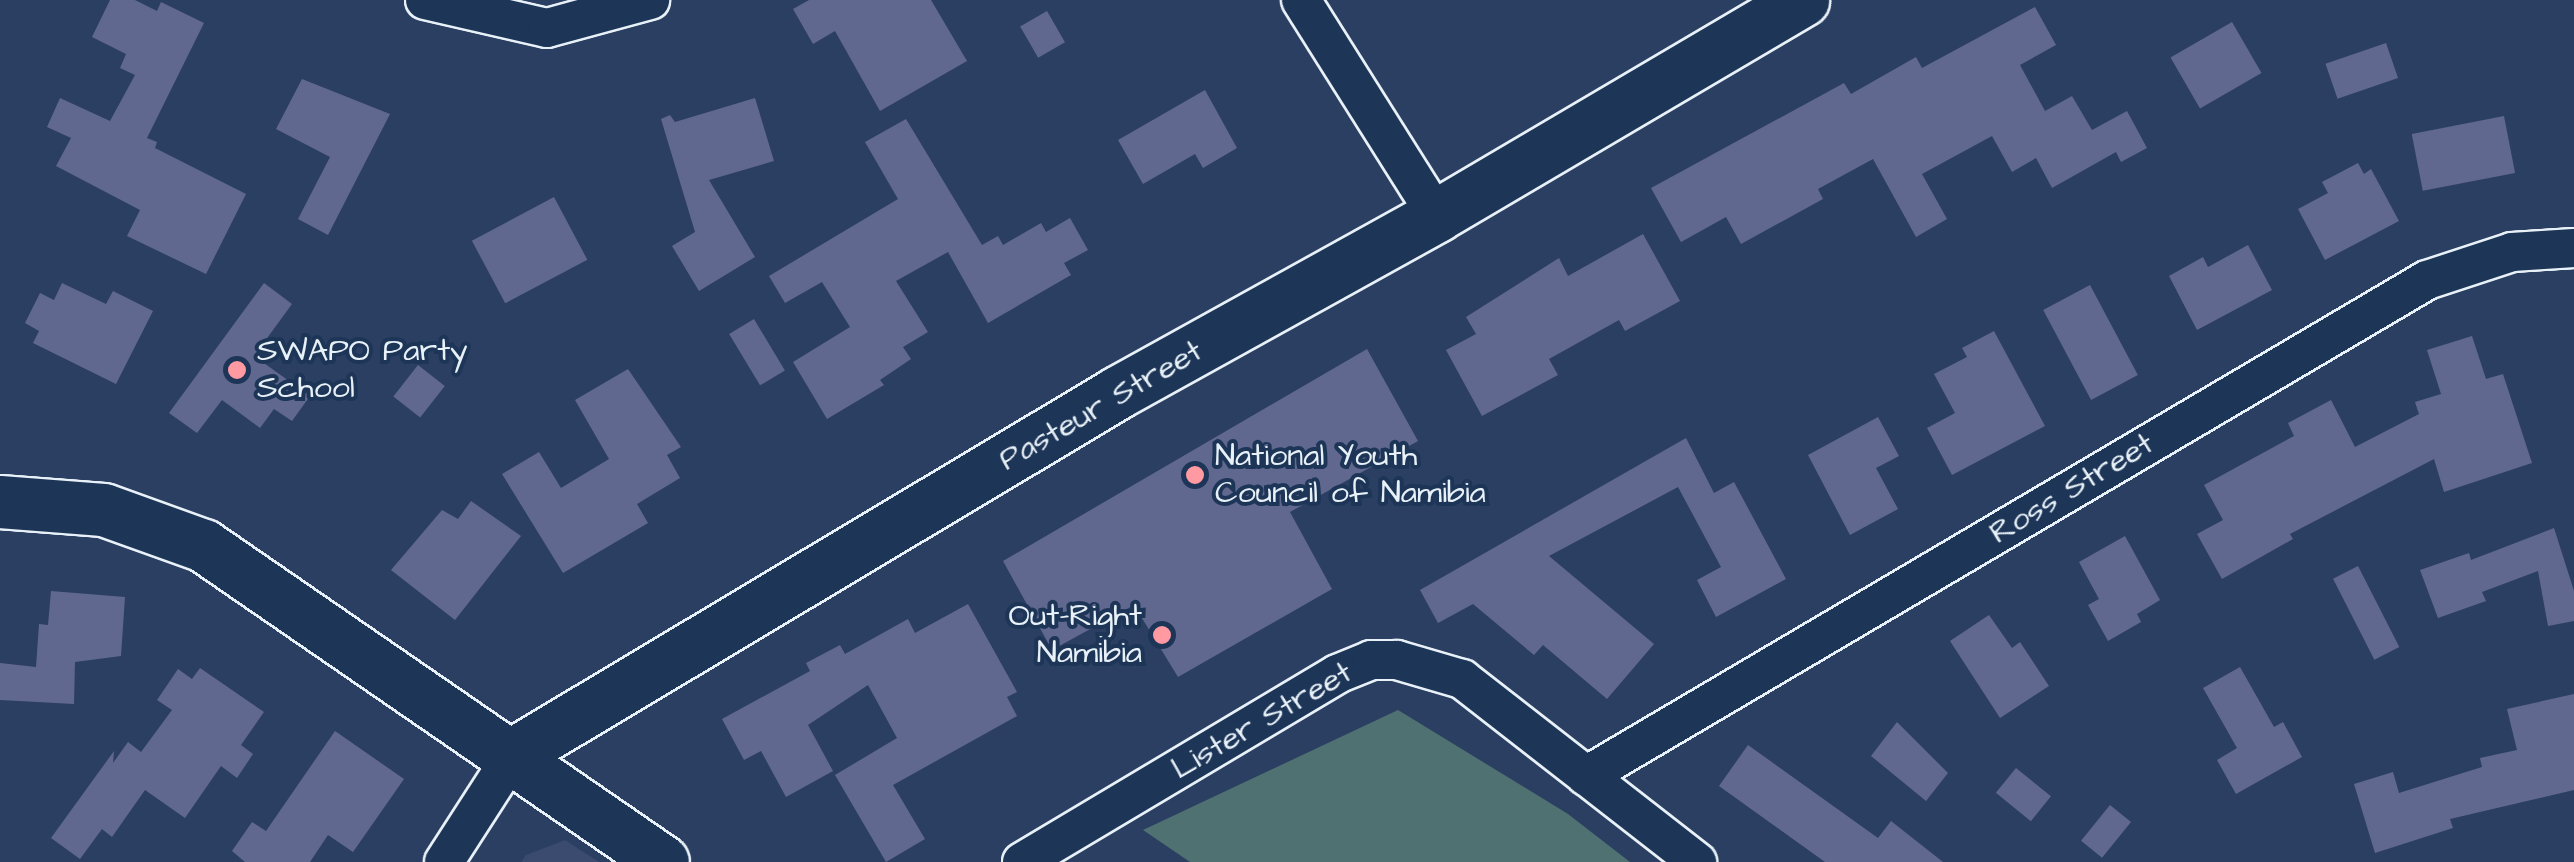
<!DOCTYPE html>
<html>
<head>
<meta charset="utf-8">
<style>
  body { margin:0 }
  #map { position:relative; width:2574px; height:862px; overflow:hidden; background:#2b3f62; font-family:"Architects Daughter",sans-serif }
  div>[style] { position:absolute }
  .built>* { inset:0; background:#3b4b70 }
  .green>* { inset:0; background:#507171 }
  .building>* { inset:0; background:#61688f; transform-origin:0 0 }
  .roads { filter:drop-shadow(2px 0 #e8f1f8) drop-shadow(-2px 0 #e8f1f8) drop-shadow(0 2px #e8f1f8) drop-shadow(0 -2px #e8f1f8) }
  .street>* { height:38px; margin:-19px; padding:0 19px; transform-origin:19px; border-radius:19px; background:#1d3557 }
  .secondary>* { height:52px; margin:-26px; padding:0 26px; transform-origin:26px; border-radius:26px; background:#1d3557 }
  .dots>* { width:28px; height:28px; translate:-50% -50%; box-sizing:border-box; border:5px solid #1d3557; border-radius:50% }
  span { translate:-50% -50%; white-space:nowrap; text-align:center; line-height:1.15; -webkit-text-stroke:8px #1d3557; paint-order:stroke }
  .poi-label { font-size:32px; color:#e8f1f8 }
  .left { translate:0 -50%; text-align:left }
  .right { translate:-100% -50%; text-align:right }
  .street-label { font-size:32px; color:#e8f1f8 }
</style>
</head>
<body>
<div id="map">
  <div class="built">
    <div style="clip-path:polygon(565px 840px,599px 862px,521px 862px,526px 855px)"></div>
  </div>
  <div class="green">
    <div style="clip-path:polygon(1398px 710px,1568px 814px,1630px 862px,1190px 862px,1143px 830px)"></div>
  </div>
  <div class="building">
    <div style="clip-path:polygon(110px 0,135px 0,157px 11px,161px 2px,204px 23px,147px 138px,157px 142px,155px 148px,246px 194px,206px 274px,127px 236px,140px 210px,56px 166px,71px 138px,47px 127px,60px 98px,110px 121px,135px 75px,120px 68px,126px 54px,92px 37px)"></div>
    <div style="clip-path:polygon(809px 0,931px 0,967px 61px,880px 111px,835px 31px,813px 44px,793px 9px)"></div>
    <div style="clip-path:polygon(2035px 7px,2056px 45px,2020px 65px,2045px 111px,2072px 96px,2092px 130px,2127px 111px,2147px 148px,2121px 162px,2116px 152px,2052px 188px,2036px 158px,2012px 172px,1992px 136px,1922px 174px,1947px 219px,1916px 237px,1873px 159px,1818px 189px,1823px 199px,1741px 244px,1726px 217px,1681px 242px,1651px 188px,1844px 83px,1851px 94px,1916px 57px,1922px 68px)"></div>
    <div style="left:1047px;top:11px;width:36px;height:31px;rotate:60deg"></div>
    <div style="left:2232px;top:22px;width:59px;height:71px;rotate:60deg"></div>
    <div style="left:2386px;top:43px;width:37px;height:64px;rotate:71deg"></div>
    <div style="clip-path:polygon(302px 79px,390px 114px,328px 235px,298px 219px,330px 157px,276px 129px)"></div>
    <div style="clip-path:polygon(1205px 90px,1237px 148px,1203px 168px,1195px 154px,1143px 184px,1118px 140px)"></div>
    <div style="clip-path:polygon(755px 98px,774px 161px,709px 180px,755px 257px,699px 291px,672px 246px,695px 232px,661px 119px,670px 115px,675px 122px)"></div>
    <div style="left:2504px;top:116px;width:58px;height:94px;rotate:79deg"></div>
    <div style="clip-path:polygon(906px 119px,982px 245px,998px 236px,1003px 245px,1041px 223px,1046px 232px,1070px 218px,1088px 250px,1064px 263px,1071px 275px,988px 323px,948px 252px,896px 281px,928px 332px,903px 347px,911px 359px,880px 380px,884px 385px,827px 419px,793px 362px,850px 327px,822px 282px,785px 303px,769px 276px,898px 199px,865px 142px)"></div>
    <div style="clip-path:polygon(2358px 163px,2364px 174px,2371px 169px,2399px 221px,2325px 260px,2298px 209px,2328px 193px,2322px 182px)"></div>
    <div style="left:554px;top:197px;width:71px;height:93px;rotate:62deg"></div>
    <div style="clip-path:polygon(1643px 234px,1680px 301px,1625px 331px,1619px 320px,1549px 359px,1558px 375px,1482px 416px,1446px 350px,1476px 334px,1466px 317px,1559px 258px,1568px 276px)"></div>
    <div style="clip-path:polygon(2248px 245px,2272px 290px,2197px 330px,2169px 276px,2203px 257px,2208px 267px)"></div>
    <div style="clip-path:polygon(62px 283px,106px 304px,113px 291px,153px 311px,116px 384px,33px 343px,39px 331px,25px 323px,40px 293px,54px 300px)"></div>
    <div style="clip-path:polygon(264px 283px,292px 304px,254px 356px,310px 396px,292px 421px,274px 409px,260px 428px,222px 400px,197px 433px,169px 413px)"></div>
    <div style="left:2090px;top:285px;width:102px;height:53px;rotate:62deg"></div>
    <div style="left:754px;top:319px;width:60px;height:29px;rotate:59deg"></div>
    <div style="clip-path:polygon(1994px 331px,2045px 426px,1952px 475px,1927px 428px,1955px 413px,1934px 374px,1967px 357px,1962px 348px)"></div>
    <div style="clip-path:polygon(2472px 336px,2486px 379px,2503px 374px,2532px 463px,2444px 492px,2434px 459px,2290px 534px,2293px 539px,2222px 579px,2197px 534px,2223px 520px,2204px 485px,2294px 436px,2288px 423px,2331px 400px,2355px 447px,2419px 414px,2415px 402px,2441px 394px,2427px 350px)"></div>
    <div style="clip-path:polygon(1367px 349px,1418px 441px,1290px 512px,1332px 589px,1178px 677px,1134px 605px,1052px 650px,1003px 561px)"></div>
    <div style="left:418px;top:365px;width:34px;height:40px;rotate:38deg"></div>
    <div style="clip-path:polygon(628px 369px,681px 447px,667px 455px,680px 478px,637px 504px,648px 523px,563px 573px,502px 474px,539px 452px,561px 488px,609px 459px,575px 400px)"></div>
    <div style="clip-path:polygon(1878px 417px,1899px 456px,1876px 468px,1898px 509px,1850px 535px,1808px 455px)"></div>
    <div style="clip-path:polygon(1686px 438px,1714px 493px,1734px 482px,1786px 579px,1716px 617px,1697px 580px,1721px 567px,1678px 487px,1549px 556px,1654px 644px,1607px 699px,1543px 645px,1534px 655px,1473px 604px,1438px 623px,1420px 590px)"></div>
    <div style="clip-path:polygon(471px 501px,521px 536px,455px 620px,391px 570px,442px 510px,458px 519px)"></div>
    <div style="clip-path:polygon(2554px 528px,2574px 591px,2574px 621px,2548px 626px,2538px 571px,2482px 592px,2486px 601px,2438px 618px,2420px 570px,2469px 553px,2471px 560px)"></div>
    <div style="clip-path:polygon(2125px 536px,2160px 600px,2137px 614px,2141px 622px,2108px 641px,2088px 605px,2099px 599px,2079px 562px)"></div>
    <div style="left:2358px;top:566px;width:91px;height:28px;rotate:63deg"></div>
    <div style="clip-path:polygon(51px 591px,125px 597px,121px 656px,75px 662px,74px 704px,0 700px,0 663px,36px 667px,39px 624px,48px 625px)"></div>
    <div style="clip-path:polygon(968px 604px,1017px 692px,1007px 697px,1017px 716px,893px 785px,925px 839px,886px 862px,835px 775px,897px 738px,868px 685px,808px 725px,833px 771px,786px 797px,761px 751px,744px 760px,722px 719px,810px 671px,806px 663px,840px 645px,845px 654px,908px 619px,915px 633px)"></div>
    <div style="clip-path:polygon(1989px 615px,2012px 648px,2020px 642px,2049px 686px,2000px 718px,1950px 641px)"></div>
    <div style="clip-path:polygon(2240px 667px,2274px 727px,2283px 722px,2302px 757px,2236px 794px,2217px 760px,2237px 748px,2203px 688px)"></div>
    <div style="clip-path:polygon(200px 668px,264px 712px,241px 745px,253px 754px,237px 778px,221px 766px,185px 818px,145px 790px,112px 837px,102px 829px,80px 859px,51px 838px,114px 751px,113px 763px,128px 742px,141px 752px,172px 710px,157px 700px,178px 669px,192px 679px)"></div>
    <div style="clip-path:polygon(2574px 694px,2574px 790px,2450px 819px,2453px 828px,2375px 853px,2354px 784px,2393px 772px,2399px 793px,2482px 767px,2480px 758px,2517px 750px,2507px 709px)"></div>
    <div style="clip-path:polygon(1897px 722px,1948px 773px,1926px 801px,1871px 756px)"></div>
    <div style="clip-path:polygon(335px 731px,404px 779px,353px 852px,328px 835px,310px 862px,245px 862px,232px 851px,252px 822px,266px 831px)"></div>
    <div style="clip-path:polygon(1748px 745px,1878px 838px,1891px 821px,1943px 862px,1825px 862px,1719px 786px)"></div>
    <div style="left:2016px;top:768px;width:45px;height:32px;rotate:39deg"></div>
    <div style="left:2110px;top:805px;width:27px;height:46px;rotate:39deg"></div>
  </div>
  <div class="roads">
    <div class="street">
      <div style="left:425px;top:0;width:125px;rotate:12.9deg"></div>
      <div style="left:547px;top:28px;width:107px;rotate:-15.2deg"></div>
      <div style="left:1301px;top:0;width:255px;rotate:57.8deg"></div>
      <div style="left:1586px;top:776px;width:976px;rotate:-30.53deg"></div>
      <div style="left:2427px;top:280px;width:89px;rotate:-18.2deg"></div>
      <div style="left:2512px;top:252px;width:62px;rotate:-3.7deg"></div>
      <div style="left:444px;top:862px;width:127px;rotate:-57.2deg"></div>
      <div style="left:1022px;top:862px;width:367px;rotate:-30.8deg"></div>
      <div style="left:1337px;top:674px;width:37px;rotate:-22deg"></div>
      <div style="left:1371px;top:660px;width:26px"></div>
      <div style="left:1397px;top:660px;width:68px;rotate:16.3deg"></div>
      <div style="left:1462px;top:679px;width:298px;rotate:37.9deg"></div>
    </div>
    <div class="secondary">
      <div style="left:0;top:502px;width:104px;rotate:4.4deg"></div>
      <div style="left:104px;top:510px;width:106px;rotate:19.8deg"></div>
      <div style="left:204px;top:546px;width:557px;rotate:34.55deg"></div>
      <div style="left:513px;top:755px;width:705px;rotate:-30.89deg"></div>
      <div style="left:1118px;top:393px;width:365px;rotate:-29deg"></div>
      <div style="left:1437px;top:216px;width:425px;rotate:-30.5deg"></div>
    </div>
  </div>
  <div class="dots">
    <div style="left:237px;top:370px;background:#ff9aa2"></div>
    <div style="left:1195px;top:475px;background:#ff9aa2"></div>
    <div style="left:1162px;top:635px;background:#ff9aa2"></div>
  </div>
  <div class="poi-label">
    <span class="left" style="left:257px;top:370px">SWAPO Party<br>School</span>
    <span class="left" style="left:1215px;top:475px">National Youth<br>Council of Namibia</span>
    <span class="right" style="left:1142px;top:635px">Out-Right<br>Namibia</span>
  </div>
  <div class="street-label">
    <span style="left:1101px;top:406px;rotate:-30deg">Pasteur Street</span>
    <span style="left:2072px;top:489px;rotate:-31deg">Ross Street</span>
    <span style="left:1262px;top:721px;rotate:-30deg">Lister Street</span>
  </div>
</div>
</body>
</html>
